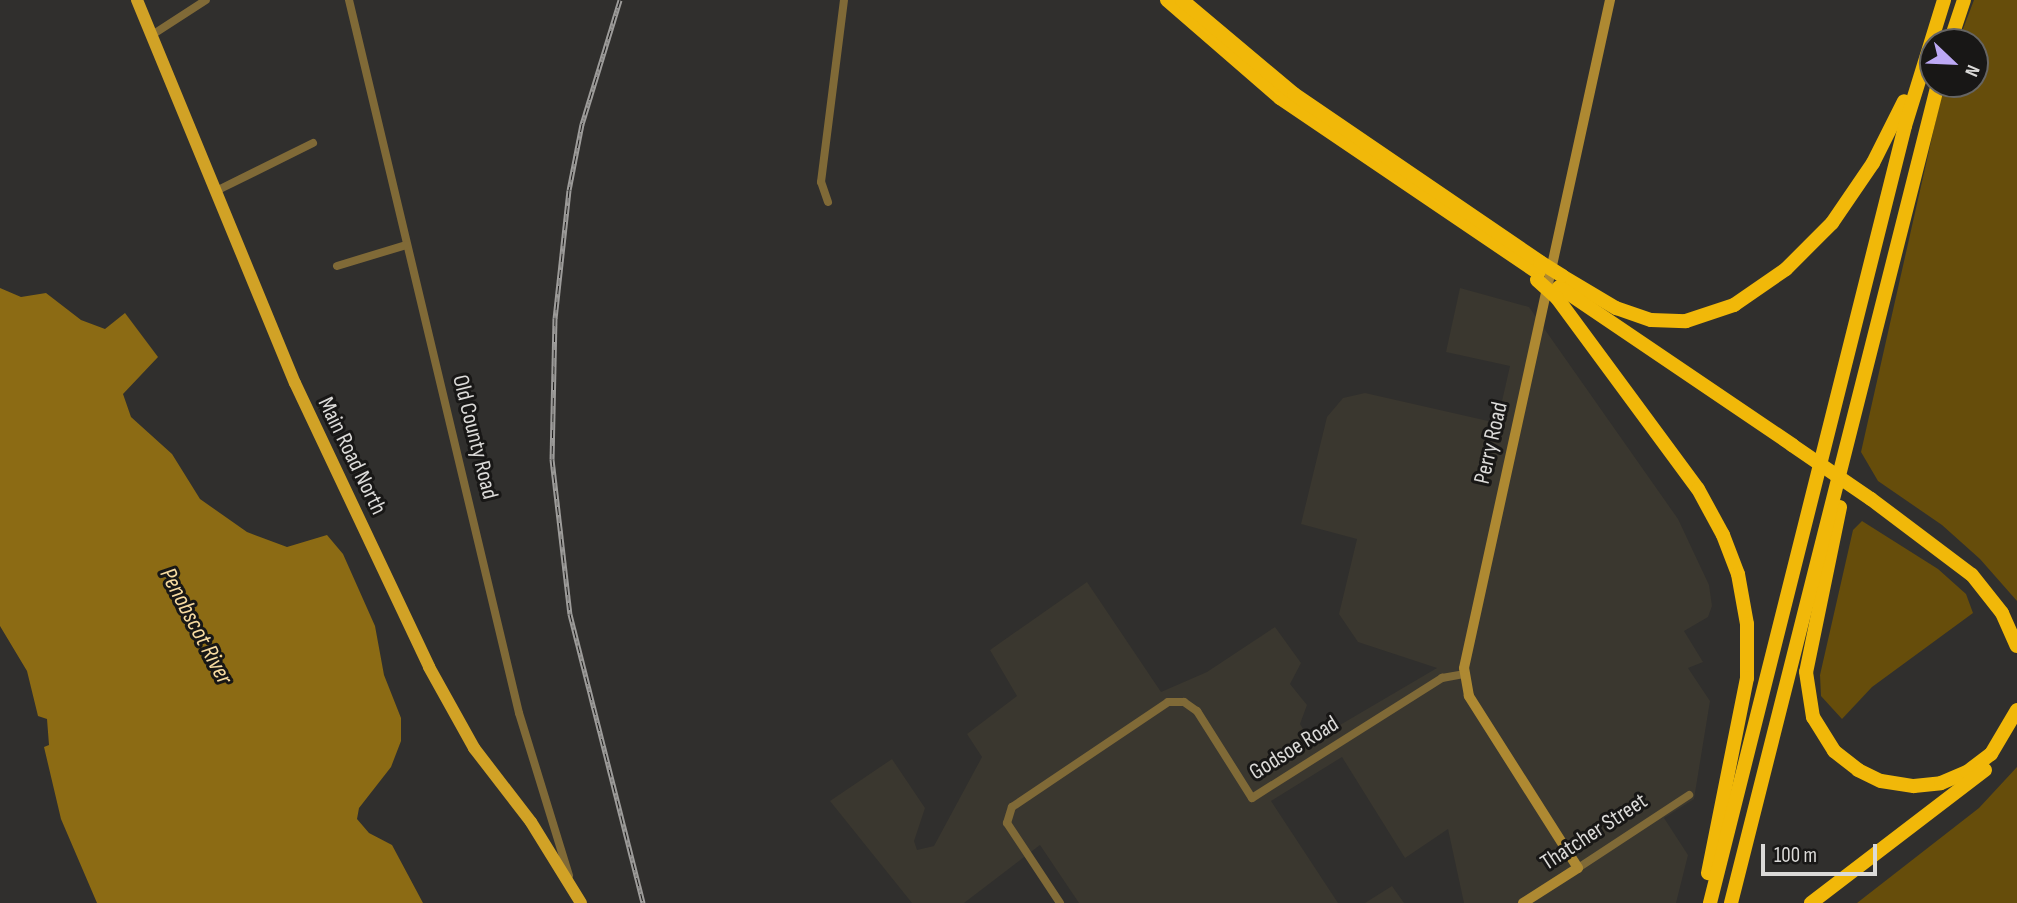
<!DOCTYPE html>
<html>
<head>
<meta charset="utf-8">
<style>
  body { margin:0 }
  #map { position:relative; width:2017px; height:903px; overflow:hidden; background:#302f2d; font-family:"Sofia Sans Condensed",sans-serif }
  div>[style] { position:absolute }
  .built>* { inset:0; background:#3a372f }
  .green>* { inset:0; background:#664d0b }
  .water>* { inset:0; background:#8c6b14 }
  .street>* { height:8px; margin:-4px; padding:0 4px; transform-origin:4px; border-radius:4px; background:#806a37 }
  .secondary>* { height:10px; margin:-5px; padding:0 5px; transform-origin:5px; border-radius:5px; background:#ae8932 }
  .primary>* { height:12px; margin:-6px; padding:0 6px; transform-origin:6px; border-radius:6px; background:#d1a226 }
  .highway>* { height:14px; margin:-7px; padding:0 7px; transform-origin:7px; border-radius:7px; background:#f1b809 }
  .rail>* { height:5px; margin-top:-2.5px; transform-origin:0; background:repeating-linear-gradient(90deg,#181716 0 8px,#9d9c9a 0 16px); box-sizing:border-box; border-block:2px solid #9d9c9a }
  .highway-bridge>* { height:14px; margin:-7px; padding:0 7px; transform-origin:7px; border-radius:7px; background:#f1b809 }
  span { translate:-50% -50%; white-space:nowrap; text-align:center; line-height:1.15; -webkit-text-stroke:6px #181716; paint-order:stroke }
  .street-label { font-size:23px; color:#dbdad8 }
  .water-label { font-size:24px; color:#f7dba1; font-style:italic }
  .north { position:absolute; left:1919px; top:28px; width:70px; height:70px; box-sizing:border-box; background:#181716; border:2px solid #666564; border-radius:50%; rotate:113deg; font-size:19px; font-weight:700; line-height:28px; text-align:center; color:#dbdad8 }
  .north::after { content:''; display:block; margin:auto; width:24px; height:32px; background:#bda9f5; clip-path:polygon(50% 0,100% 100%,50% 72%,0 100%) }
  .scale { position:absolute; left:1761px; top:844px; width:116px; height:32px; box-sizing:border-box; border:4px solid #dbdad8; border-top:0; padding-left:9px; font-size:21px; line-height:24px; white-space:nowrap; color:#dbdad8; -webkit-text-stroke:5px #181716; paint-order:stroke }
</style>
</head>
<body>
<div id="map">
  <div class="built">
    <div style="clip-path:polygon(1460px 288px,1529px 307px,1678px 519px,1709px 585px,1712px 606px,1708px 617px,1684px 631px,1703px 662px,1688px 668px,1710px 701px,1694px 799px,1664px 818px,1688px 855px,1676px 903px,1464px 903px,1448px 829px,1405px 858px,1342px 757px,1271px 801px,1338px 903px,1079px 903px,1040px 845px,964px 903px,912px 903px,830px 801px,892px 759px,925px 808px,914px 841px,917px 850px,934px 846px,982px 757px,967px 734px,1017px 696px,990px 650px,1087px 582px,1161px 692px,1207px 672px,1275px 627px,1301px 663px,1290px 684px,1307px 705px,1300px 724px,1311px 742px,1437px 668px,1358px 642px,1339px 614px,1357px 539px,1301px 524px,1327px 417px,1343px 398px,1365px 393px,1497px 423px,1510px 366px,1446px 352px)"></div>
    <div style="clip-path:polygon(1392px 886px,1404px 903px,1365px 903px)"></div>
  </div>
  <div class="green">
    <div style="clip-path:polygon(1974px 0,2017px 0,2017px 601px,1980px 559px,1942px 525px,1878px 481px,1861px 452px,1944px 84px,1975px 84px,1975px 42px,1958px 42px)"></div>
    <div style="clip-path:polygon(1862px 521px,1938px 569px,1966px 594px,1973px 613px,1872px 687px,1842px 719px,1821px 696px,1820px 675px,1853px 530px)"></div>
    <div style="clip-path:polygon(2017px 767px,2017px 903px,1857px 903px,1979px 808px)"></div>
  </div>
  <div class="water">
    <div style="clip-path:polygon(0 288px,21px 297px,46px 293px,81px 320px,105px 329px,125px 313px,158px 357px,123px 394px,131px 417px,172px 454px,200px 499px,247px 532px,287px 547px,327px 535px,343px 554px,375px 626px,384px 675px,401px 718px,401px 741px,391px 767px,359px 808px,357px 819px,369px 833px,392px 845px,423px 903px,97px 903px,61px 819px,44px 747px,49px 745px,47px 719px,38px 716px,27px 671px,0 626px)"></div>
  </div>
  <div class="street">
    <div style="left:349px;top:0;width:733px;rotate:76.59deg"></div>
    <div style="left:519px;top:713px;width:170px;rotate:72.9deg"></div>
    <div style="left:152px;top:35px;width:64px;rotate:-32.9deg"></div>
    <div style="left:218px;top:190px;width:106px;rotate:-26.3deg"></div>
    <div style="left:828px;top:202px;width:21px;rotate:-109deg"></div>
    <div style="left:821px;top:182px;width:183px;rotate:-82.8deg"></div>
    <div style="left:337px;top:266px;width:72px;rotate:-16.9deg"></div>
    <div style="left:1578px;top:868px;width:133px;rotate:-33.3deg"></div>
    <div style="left:1060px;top:903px;width:96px;rotate:-123.5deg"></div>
    <div style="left:1007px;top:823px;width:17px;rotate:-73deg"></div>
    <div style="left:1012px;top:807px;width:188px;rotate:-33.9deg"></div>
    <div style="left:1168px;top:702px;width:16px"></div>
    <div style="left:1184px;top:702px;width:16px;rotate:35deg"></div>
    <div style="left:1197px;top:711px;width:103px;rotate:57.7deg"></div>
    <div style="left:1252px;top:798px;width:225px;rotate:-32.3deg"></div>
    <div style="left:1442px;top:678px;width:22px;rotate:-10deg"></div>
  </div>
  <div class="secondary">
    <div style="left:1523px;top:903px;width:65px;rotate:-32.5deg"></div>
    <div style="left:1578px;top:868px;width:204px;rotate:-122.4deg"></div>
    <div style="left:1469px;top:696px;width:28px;rotate:-100deg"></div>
    <div style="left:1464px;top:668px;width:684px;rotate:-77.67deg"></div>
  </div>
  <div class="primary">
    <div style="left:137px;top:0;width:414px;rotate:67.6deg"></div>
    <div style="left:295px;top:383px;width:314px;rotate:64.7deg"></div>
    <div style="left:429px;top:667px;width:93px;rotate:60.9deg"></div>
    <div style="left:474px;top:748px;width:93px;rotate:52.4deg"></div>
    <div style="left:531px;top:822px;width:95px;rotate:58.3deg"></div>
  </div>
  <div class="highway">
    <div style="left:1167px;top:0;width:150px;rotate:40.9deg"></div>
    <div style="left:1280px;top:98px;width:312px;rotate:34.1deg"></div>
    <div style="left:1182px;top:0;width:146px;rotate:40deg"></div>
    <div style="left:1294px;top:94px;width:298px;rotate:34.3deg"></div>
    <div style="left:1950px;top:42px;width:44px;rotate:-71.6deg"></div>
    <div style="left:1562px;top:276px;width:63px;rotate:30.7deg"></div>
    <div style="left:1616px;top:308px;width:37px;rotate:19deg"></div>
    <div style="left:1651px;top:320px;width:35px;rotate:2deg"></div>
    <div style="left:1686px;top:321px;width:51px;rotate:-18.4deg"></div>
    <div style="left:1734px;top:305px;width:63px;rotate:-34.7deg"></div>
    <div style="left:1786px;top:269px;width:65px;rotate:-45deg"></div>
    <div style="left:1832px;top:223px;width:73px;rotate:-55.7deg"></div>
    <div style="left:1873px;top:163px;width:69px;rotate:-63.4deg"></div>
    <div style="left:1559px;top:287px;width:282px;rotate:34.1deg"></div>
    <div style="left:1557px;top:298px;width:237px;rotate:53.6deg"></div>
    <div style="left:1698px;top:489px;width:52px;rotate:61.5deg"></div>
    <div style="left:1723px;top:535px;width:42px;rotate:69deg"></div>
    <div style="left:1738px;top:574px;width:51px;rotate:79.8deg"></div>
    <div style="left:1747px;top:624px;width:54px;rotate:90deg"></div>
    <div style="left:1747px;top:678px;width:199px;rotate:101.3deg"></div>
    <div style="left:1871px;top:499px;width:126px;rotate:37deg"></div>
    <div style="left:1972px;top:575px;width:48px;rotate:51.7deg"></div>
    <div style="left:2002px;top:613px;width:36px;rotate:66deg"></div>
    <div style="left:1840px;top:507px;width:168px;rotate:101.6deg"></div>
    <div style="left:1806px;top:672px;width:46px;rotate:81.2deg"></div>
    <div style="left:1813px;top:717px;width:40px;rotate:58deg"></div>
    <div style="left:1834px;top:751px;width:31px;rotate:38deg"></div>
    <div style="left:1858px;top:770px;width:25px;rotate:26deg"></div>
    <div style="left:1881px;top:781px;width:33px;rotate:9deg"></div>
    <div style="left:1914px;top:786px;width:27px;rotate:-6deg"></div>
    <div style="left:1941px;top:783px;width:28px;rotate:-23deg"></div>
    <div style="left:1967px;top:772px;width:30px;rotate:-37deg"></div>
    <div style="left:1991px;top:754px;width:51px;rotate:-59.4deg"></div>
    <div style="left:1710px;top:903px;width:801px;rotate:-75.91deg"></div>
    <div style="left:1905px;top:126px;width:132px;rotate:-72.8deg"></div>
    <div style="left:1731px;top:903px;width:845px;rotate:-75.82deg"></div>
    <div style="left:1811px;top:903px;width:219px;rotate:-37.4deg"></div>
  </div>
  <div class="rail">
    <div style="left:620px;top:0;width:130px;rotate:107deg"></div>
    <div style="left:582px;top:124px;width:67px;rotate:101.1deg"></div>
    <div style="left:569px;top:190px;width:129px;rotate:96.2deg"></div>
    <div style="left:555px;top:318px;width:141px;rotate:91.2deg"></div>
    <div style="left:552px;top:459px;width:156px;rotate:83.4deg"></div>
    <div style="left:570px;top:614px;width:298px;rotate:75.8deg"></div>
  </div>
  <div class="highway-bridge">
    <div style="left:1540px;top:262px;width:26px;rotate:32deg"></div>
    <div style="left:1537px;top:280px;width:27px;rotate:42deg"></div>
    <div style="left:1792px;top:445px;width:96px;rotate:34.4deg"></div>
  </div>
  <div class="street-label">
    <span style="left:475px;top:437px;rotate:76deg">Old County Road</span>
    <span style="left:1491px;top:443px;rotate:-77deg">Perry Road</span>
    <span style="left:352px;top:456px;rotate:64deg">Main Road North</span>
    <span style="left:1294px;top:748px;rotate:-32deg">Godsoe Road</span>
    <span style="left:1594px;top:832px;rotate:-33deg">Thatcher Street</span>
  </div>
  <div class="water-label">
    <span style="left:196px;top:626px;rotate:62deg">Penobscot River</span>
  </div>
  <div class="north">N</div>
  <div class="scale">100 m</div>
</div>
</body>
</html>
